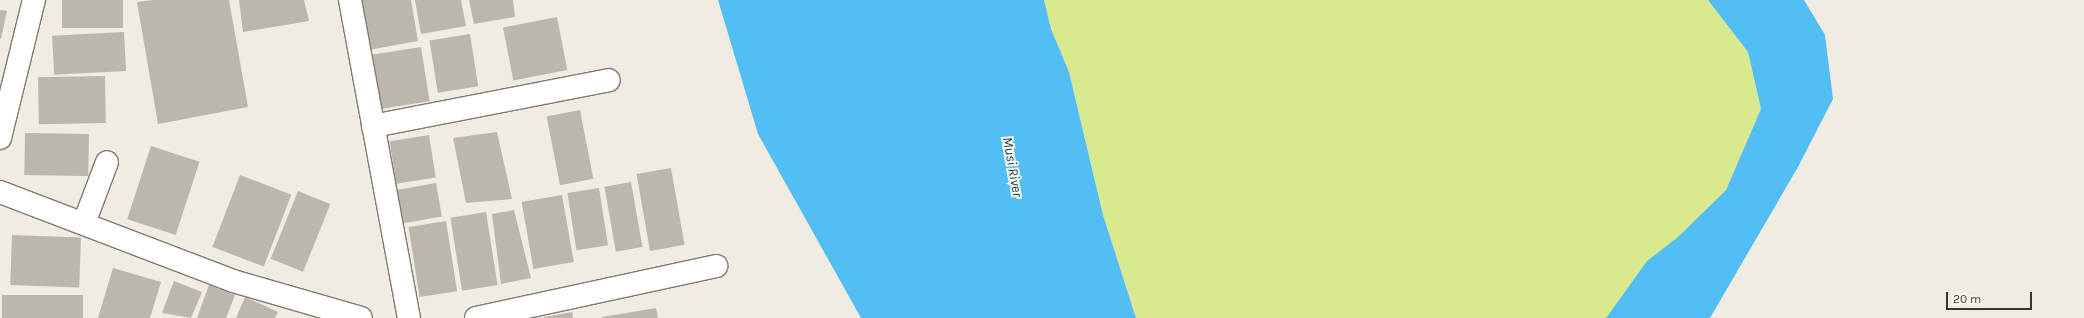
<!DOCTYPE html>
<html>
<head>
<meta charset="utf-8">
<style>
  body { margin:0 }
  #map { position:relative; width:2084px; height:318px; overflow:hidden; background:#f0ece2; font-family:Karla,sans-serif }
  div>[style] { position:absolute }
  .green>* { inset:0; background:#d9e990 }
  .water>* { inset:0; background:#53bef3 }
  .building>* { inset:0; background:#bbb7ae; transform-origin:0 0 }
  .roads { filter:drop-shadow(1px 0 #7f7b72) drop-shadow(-1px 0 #7f7b72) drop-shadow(0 1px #7f7b72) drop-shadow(0 -1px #7f7b72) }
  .minor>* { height:22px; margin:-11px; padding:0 11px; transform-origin:11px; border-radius:11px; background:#fff }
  span { translate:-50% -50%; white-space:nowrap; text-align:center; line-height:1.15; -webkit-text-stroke:4px #fdf9ef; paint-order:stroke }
  .water-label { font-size:14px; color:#0d3c51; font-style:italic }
  .scale { position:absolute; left:1946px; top:292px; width:86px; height:18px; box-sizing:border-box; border:2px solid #373531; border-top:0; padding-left:5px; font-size:12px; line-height:14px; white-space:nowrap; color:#373531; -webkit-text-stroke:3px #fdf9ef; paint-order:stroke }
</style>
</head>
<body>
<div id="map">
  <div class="green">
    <div style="clip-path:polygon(1044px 0,1708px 0,1748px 52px,1761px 109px,1726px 190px,1678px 237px,1647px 261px,1606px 318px,1136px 318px,1103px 215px,1069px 72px,1051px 29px)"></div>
  </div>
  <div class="water">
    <div style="clip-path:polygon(718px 0,1044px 0,1051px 29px,1069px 72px,1103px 215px,1136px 318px,861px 318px,758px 134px)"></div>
    <div style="clip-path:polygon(1708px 0,1804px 0,1825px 35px,1833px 99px,1798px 167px,1710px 318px,1606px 318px,1647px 261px,1678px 237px,1726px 190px,1761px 109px,1748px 52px)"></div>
  </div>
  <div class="building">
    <div style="left:62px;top:0;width:61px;height:28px"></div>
    <div style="clip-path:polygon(153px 0,229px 0,248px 107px,158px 124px,137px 2px)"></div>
    <div style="clip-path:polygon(239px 0,304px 0,309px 21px,243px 32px)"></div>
    <div style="clip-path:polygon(359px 0,411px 0,418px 41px,368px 50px)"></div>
    <div style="clip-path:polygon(415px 0,461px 0,466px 26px,421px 34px)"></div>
    <div style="clip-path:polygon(469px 0,513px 0,515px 17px,474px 24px)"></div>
    <div style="clip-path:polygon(0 10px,7px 11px,1px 39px,0 38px)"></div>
    <div style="left:557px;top:17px;width:54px;height:55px;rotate:79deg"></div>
    <div style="left:124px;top:32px;width:39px;height:72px;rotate:87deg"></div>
    <div style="left:470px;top:34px;width:53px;height:41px;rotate:81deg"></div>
    <div style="left:421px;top:47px;width:55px;height:53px;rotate:81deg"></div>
    <div style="left:105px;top:76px;width:47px;height:67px;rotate:89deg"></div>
    <div style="left:580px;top:110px;width:70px;height:34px;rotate:79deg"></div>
    <div style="clip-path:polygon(497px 132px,512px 199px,466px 203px,453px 138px)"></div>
    <div style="left:25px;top:133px;width:64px;height:42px;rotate:1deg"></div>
    <div style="left:429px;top:135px;width:43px;height:40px;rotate:81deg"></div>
    <div style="left:151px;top:146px;width:51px;height:77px;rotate:18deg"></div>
    <div style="left:671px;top:168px;width:78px;height:35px;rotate:80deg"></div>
    <div style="left:240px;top:175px;width:55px;height:77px;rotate:21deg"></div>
    <div style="left:631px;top:182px;width:66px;height:27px;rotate:80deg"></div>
    <div style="left:436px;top:183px;width:34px;height:43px;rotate:80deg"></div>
    <div style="left:599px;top:188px;width:58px;height:32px;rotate:81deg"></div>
    <div style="left:298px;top:191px;width:35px;height:73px;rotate:22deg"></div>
    <div style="left:562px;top:195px;width:68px;height:41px;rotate:80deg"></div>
    <div style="clip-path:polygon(514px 210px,531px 278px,501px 284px,492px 214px)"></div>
    <div style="left:486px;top:212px;width:74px;height:36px;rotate:81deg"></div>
    <div style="left:446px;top:221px;width:71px;height:38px;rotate:81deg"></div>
    <div style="left:12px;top:235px;width:69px;height:50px;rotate:2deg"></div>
    <div style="clip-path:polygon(113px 268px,161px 282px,150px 318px,98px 318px)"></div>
    <div style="clip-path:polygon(174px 281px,202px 292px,191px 318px,162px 313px)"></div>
    <div style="clip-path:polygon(209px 285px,235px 295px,226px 318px,197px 318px)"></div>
    <div style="left:83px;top:295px;width:23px;height:81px;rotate:90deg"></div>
    <div style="clip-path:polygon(245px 297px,278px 312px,275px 318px,236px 318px)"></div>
    <div style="clip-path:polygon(656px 308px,658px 318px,602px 318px,602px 317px)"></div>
    <div style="clip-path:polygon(572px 312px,573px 318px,544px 318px,544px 317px)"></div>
  </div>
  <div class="roads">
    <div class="minor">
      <div style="left:350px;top:0;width:323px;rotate:79.5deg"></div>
      <div style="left:373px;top:126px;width:240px;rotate:-11deg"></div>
      <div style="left:0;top:138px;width:142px;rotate:-76.2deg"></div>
      <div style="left:0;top:192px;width:249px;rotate:20.9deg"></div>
      <div style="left:233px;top:281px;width:133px;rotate:16.1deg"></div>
      <div style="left:84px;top:223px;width:65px;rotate:-69.3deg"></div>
      <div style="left:476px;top:318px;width:246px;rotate:-12.2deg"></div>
    </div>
  </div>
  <div class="water-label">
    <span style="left:1012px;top:167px;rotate:80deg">Musi River</span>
  </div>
  <div class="scale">20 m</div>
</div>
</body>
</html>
